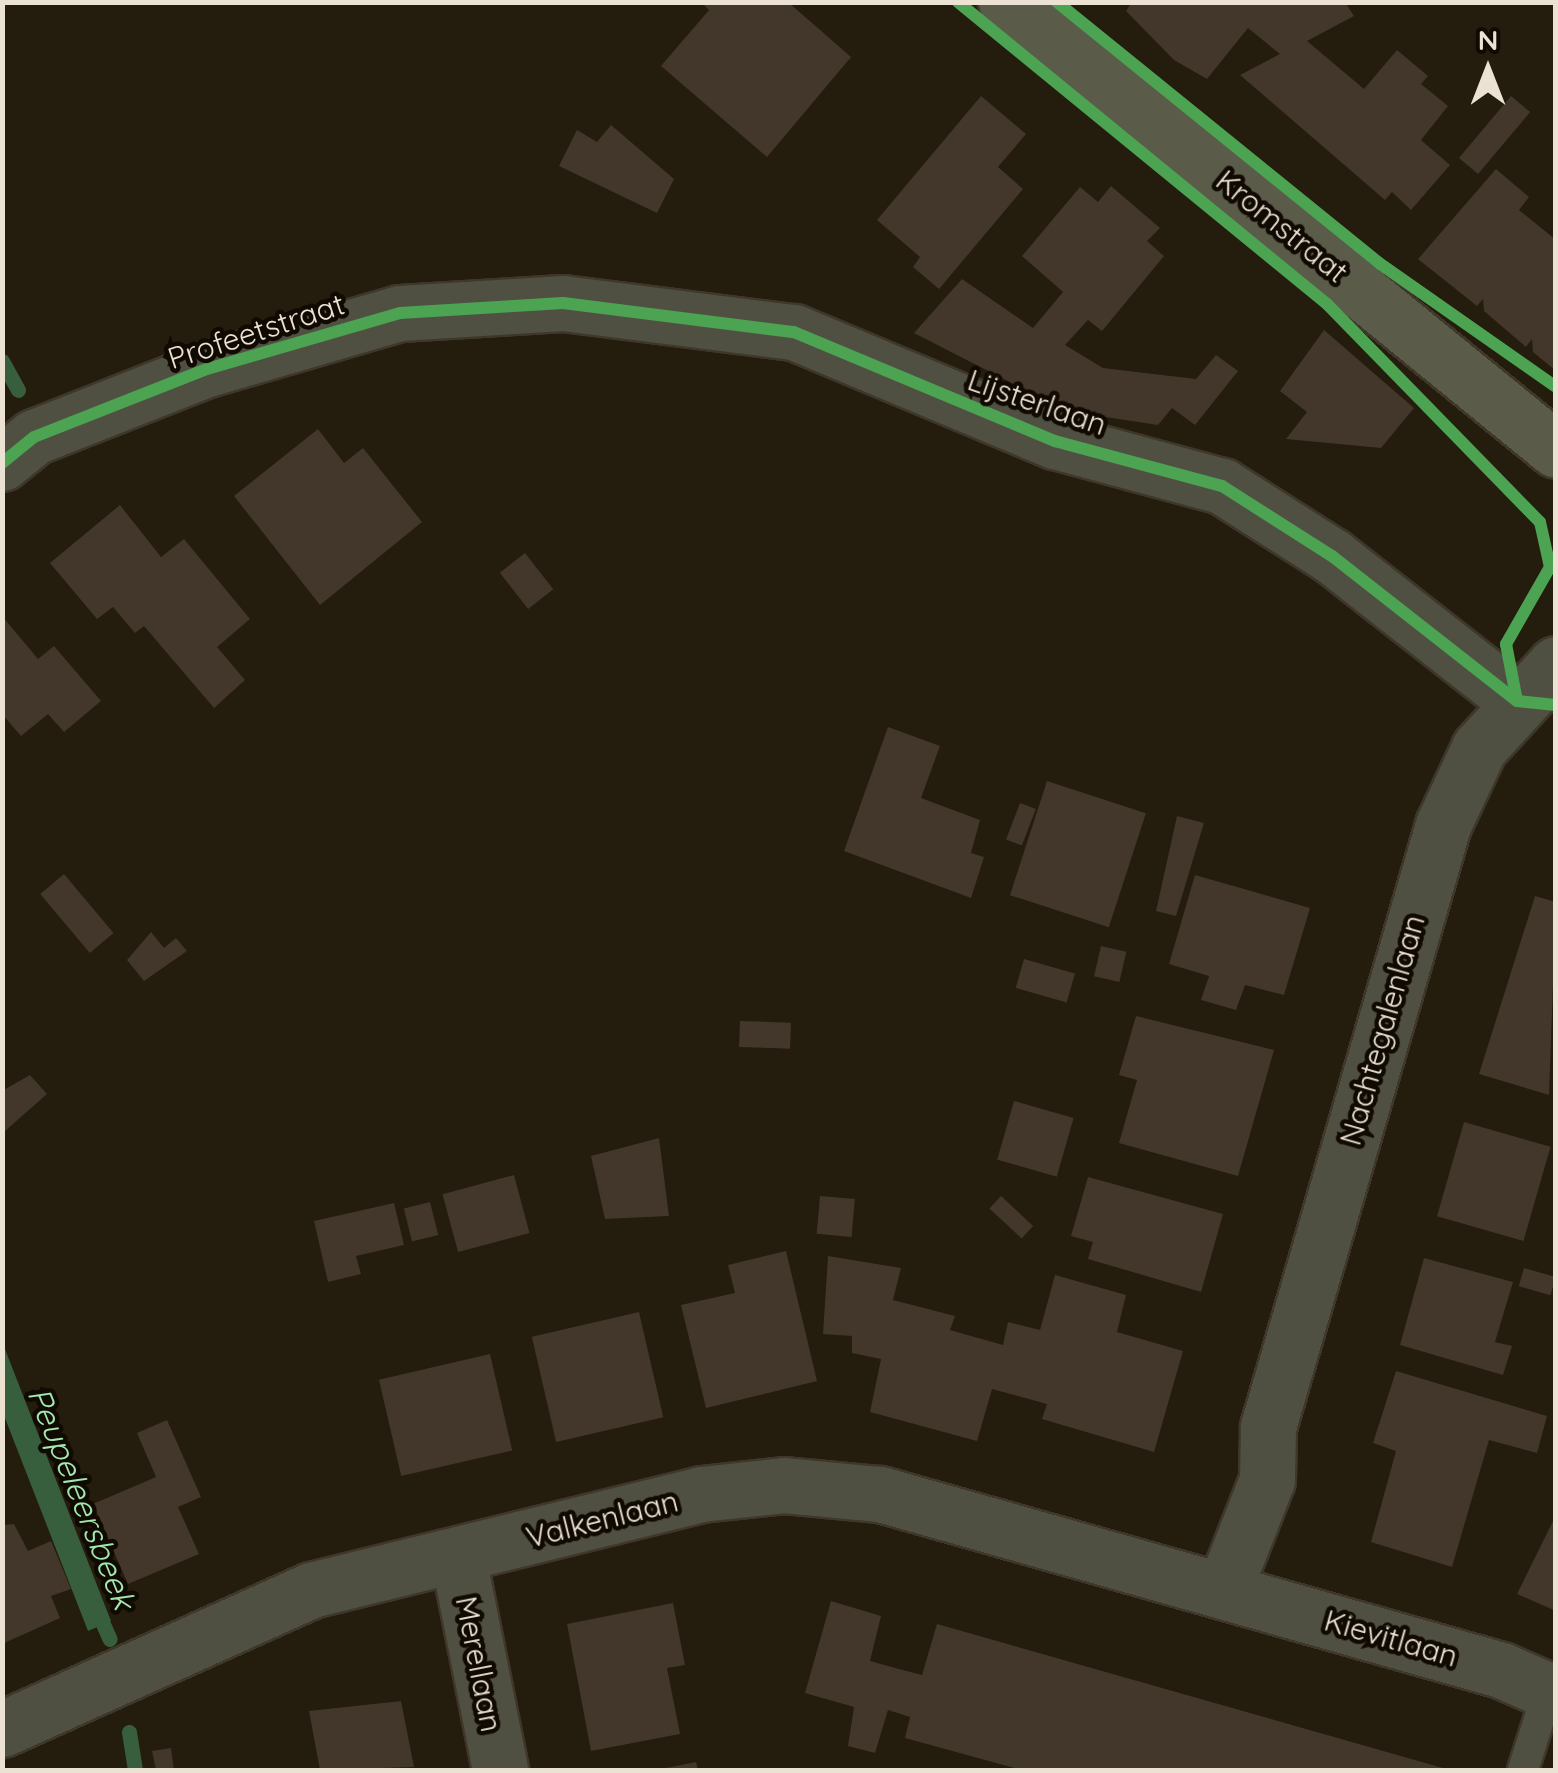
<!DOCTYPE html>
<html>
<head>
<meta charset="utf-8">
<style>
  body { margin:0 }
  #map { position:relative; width:1558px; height:1773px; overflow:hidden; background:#241c0d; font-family:Quicksand,sans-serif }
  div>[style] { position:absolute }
  .water>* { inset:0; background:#375f3d }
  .stream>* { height:15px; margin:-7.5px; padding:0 7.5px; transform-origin:7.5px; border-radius:7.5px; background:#375f3d }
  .building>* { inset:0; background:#43362a; transform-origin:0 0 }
  .roads { filter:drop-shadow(2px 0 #3e372a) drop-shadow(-2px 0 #3e372a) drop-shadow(0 2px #3e372a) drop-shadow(0 -2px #3e372a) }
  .lane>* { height:30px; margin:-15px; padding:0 15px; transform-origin:15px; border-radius:15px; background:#505042 }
  .street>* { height:55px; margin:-27.5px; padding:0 27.5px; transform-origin:27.5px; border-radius:27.5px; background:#505042 }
  .secondary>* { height:55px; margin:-27.5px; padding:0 27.5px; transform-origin:27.5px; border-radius:27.5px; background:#5a5b48 }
  .cycleway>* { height:12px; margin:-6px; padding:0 6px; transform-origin:6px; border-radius:6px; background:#4ca352 }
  span { translate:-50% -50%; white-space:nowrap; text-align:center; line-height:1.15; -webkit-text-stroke:9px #100a02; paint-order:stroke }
  .street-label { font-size:30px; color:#ebe2d3 }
  .water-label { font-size:32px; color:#a2e9af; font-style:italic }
  .frame { position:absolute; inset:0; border:5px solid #ebe2d3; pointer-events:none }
  .north { position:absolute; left:1438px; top:20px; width:100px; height:100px; -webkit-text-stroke:8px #100a02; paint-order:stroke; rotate:0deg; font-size:28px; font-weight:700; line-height:40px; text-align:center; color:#ebe2d3 }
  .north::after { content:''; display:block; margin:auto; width:35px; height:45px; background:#ebe2d3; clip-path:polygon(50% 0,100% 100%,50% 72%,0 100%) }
</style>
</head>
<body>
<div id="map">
  <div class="water">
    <div style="clip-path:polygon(3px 1344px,111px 1621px,88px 1631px,3px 1413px)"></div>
  </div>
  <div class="stream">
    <div style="left:2px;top:361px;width:33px;rotate:61deg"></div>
    <div style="left:95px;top:1606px;width:36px;rotate:66deg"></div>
    <div style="left:129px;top:1732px;width:38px;rotate:81deg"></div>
  </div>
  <div class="building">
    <div style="clip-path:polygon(701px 2px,788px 2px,851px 57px,767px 157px,661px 66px,709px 10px)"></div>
    <div style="clip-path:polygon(1132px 2px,1345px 2px,1354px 16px,1307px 41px,1364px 89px,1397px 50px,1428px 76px,1421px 84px,1448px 106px,1421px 140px,1450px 165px,1411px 210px,1392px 192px,1385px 200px,1240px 75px,1280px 54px,1248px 28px,1207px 79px,1174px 60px,1126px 11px)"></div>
    <div style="clip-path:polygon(981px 96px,1026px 134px,998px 167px,1023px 189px,939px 289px,913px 267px,920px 257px,877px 220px)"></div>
    <div style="left:1511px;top:96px;width:25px;height:81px;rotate:40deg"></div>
    <div style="clip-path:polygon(611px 125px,674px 179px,657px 213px,559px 166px,577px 130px,597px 142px)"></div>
    <div style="clip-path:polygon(1496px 169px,1529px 197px,1519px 210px,1556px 240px,1556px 371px,1533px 352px,1532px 339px,1526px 347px,1484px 311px,1483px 299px,1477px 306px,1418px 259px)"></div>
    <div style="clip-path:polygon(1111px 186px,1160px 228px,1147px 241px,1164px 256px,1102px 331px,1088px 320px,1065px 345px,1103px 368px,1196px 379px,1216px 355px,1238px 371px,1195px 425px,1172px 408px,1158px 425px,1066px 411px,914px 333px,962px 279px,1033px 328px,1063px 292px,1022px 256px,1080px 187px,1098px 202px)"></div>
    <div style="clip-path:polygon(1324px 330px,1414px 408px,1381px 448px,1286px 439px,1307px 412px,1280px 391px)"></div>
    <div style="clip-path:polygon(318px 429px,344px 463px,363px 448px,422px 522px,320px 605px,234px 496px)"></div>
    <div style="clip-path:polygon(120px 505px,161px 557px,184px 539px,250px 619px,217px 647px,245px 680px,214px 708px,144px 626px,135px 633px,113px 607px,97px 619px,50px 563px)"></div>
    <div style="left:525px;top:553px;width:46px;height:32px;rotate:52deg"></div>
    <div style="clip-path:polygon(2px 616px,38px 659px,54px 646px,101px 701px,64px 732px,48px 714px,21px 736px,2px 714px)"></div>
    <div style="clip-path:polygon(888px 727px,940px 746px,921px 798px,980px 820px,971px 853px,984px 857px,971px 898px,844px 851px)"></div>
    <div style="left:1047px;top:781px;width:104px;height:120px;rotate:18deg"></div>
    <div style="left:1020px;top:803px;width:17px;height:39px;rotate:21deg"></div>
    <div style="clip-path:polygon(1177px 816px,1204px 823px,1176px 916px,1156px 911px)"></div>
    <div style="left:64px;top:874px;width:77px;height:31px;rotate:50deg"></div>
    <div style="clip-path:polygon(1195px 875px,1310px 908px,1284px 995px,1245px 985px,1236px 1010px,1201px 1000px,1209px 976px,1169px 964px)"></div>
    <div style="clip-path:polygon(1535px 896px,1556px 902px,1549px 1095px,1479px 1074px)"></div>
    <div style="clip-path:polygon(151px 932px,164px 948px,176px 938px,187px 951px,144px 981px,127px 960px)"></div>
    <div style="left:1101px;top:946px;width:26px;height:31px;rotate:13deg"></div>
    <div style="left:1024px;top:959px;width:53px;height:30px;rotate:16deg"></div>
    <div style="clip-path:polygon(1136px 1016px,1274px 1050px,1238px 1176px,1119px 1143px,1137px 1080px,1119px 1075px)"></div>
    <div style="left:740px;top:1021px;width:51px;height:26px;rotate:2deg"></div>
    <div style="clip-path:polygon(30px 1075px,47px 1094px,5px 1131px,2px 1091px)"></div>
    <div style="left:1014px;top:1101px;width:62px;height:61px;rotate:16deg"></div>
    <div style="left:1464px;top:1122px;width:90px;height:98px;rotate:16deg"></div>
    <div style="clip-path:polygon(659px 1138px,669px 1216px,605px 1219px,591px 1156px)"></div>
    <div style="left:514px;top:1175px;width:60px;height:74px;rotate:75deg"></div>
    <div style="clip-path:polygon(1088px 1177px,1223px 1214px,1201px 1292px,1088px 1259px,1093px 1242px,1071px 1236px)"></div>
    <div style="left:820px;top:1196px;width:35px;height:38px;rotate:5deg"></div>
    <div style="left:1001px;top:1196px;width:44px;height:17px;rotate:43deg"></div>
    <div style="left:430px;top:1202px;width:34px;height:27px;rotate:76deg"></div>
    <div style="clip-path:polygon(394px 1203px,404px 1245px,356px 1256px,361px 1274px,328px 1282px,314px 1221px)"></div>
    <div style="clip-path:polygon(786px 1251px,817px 1381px,706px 1408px,681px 1305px,735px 1293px,728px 1265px)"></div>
    <div style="clip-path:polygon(828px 1256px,901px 1268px,893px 1300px,955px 1316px,950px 1330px,1003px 1345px,1008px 1322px,1040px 1330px,1055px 1275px,1126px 1295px,1117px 1332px,1183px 1351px,1154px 1452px,1042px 1419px,1047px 1404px,992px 1389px,977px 1441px,870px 1412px,881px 1359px,852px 1353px,852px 1336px,823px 1334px)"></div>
    <div style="clip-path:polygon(1424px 1258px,1513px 1282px,1495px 1342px,1512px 1346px,1503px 1375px,1400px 1345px)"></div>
    <div style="left:1524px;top:1268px;width:33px;height:19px;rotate:16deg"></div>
    <div style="left:639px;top:1312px;width:108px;height:110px;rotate:77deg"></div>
    <div style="left:490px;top:1354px;width:99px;height:114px;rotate:77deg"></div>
    <div style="clip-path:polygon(1396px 1371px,1547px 1416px,1537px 1453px,1489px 1440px,1452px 1567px,1371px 1542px,1396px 1451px,1373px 1443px)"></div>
    <div style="clip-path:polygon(167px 1420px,201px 1497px,178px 1507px,199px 1554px,128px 1584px,93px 1504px,156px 1477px,137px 1433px)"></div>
    <div style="clip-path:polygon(1556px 1515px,1556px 1611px,1517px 1594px)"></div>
    <div style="clip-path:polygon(14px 1524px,28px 1551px,51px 1541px,71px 1589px,51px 1596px,60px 1618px,2px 1644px,2px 1525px)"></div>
    <div style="clip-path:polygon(831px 1601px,881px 1616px,870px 1661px,899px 1669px,922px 1675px,937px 1624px,1450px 1770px,1022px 1770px,905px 1738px,910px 1717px,888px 1710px,875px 1753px,848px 1746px,854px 1707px,805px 1693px)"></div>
    <div style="clip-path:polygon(673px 1603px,685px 1665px,667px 1668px,680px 1734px,591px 1751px,567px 1624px)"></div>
    <div style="clip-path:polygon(401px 1701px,414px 1767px,320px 1770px,309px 1711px)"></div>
    <div style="clip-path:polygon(171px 1748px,174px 1770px,156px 1770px,152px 1751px)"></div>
    <div style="clip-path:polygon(696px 1762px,698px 1770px,661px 1770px,661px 1769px)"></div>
  </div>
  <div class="roads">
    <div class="lane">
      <div style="left:1523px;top:1770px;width:83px;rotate:-72.4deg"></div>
    </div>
    <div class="street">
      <div style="left:2px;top:463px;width:41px;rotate:-39.1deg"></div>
      <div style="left:34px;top:437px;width:186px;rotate:-21.5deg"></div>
      <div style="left:207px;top:369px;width:201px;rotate:-16.2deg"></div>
      <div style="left:400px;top:313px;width:163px;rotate:-3.5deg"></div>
      <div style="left:563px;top:303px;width:233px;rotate:7.2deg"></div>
      <div style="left:794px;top:332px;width:283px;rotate:22.7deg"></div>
      <div style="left:1055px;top:441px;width:173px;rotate:15.1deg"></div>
      <div style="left:1222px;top:486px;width:130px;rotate:32.5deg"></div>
      <div style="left:1332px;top:556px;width:235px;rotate:38.1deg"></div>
      <div style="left:458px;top:1557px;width:217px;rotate:78.8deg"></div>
      <div style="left:1224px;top:1589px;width:117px;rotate:-68.5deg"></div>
      <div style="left:1267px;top:1480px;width:53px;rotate:-88.9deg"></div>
      <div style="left:1268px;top:1427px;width:627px;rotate:-73.79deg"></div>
      <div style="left:1443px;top:825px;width:85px;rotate:-64.9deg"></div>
      <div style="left:1479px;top:748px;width:114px;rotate:-47.5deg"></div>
      <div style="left:2px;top:1729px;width:339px;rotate:-24.2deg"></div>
      <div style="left:311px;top:1590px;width:402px;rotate:-13.8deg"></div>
      <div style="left:701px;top:1494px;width:83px;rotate:-6.2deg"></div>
      <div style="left:784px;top:1485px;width:96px;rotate:5.4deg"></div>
      <div style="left:880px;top:1494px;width:645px;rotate:15.82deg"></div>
      <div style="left:1501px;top:1670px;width:60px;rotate:23.6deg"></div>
    </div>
    <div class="secondary">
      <div style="left:1006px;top:2px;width:709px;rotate:39.16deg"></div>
    </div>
  </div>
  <div class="cycleway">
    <div style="left:958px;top:2px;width:477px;rotate:39.3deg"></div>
    <div style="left:1327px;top:304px;width:305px;rotate:45.7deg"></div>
    <div style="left:1540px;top:522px;width:46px;rotate:77.5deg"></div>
    <div style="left:1550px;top:567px;width:89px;rotate:119.7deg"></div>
    <div style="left:1506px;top:644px;width:58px;rotate:79.1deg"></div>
    <div style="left:1057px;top:2px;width:414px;rotate:39deg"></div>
    <div style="left:1379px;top:263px;width:216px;rotate:35deg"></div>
    <div style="left:2px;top:463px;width:41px;rotate:-39.1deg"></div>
    <div style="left:34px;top:437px;width:186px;rotate:-21.5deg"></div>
    <div style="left:207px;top:369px;width:201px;rotate:-16.2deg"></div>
    <div style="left:400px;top:313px;width:163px;rotate:-3.5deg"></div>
    <div style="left:563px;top:303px;width:233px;rotate:7.2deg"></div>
    <div style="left:794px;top:332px;width:283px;rotate:22.7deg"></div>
    <div style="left:1055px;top:441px;width:173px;rotate:15.1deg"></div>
    <div style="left:1222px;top:486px;width:130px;rotate:32.5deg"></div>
    <div style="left:1332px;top:556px;width:235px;rotate:38.1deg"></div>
    <div style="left:1517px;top:701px;width:39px;rotate:6deg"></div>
  </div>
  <div class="street-label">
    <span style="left:1282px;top:226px;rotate:39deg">Kromstraat</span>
    <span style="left:256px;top:331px;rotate:-18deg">Profeetstraat</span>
    <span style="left:1037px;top:402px;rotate:19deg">Lijsterlaan</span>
    <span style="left:1382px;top:1030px;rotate:-74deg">Nachtegalenlaan</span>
    <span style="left:602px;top:1519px;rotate:-14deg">Valkenlaan</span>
    <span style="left:1391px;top:1638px;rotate:16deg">Kievitlaan</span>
    <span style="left:479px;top:1664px;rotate:79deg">Merellaan</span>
  </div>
  <div class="water-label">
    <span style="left:82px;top:1498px;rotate:68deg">Peupeleersbeek</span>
  </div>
  <div class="frame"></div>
  <div class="north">N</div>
</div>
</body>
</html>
